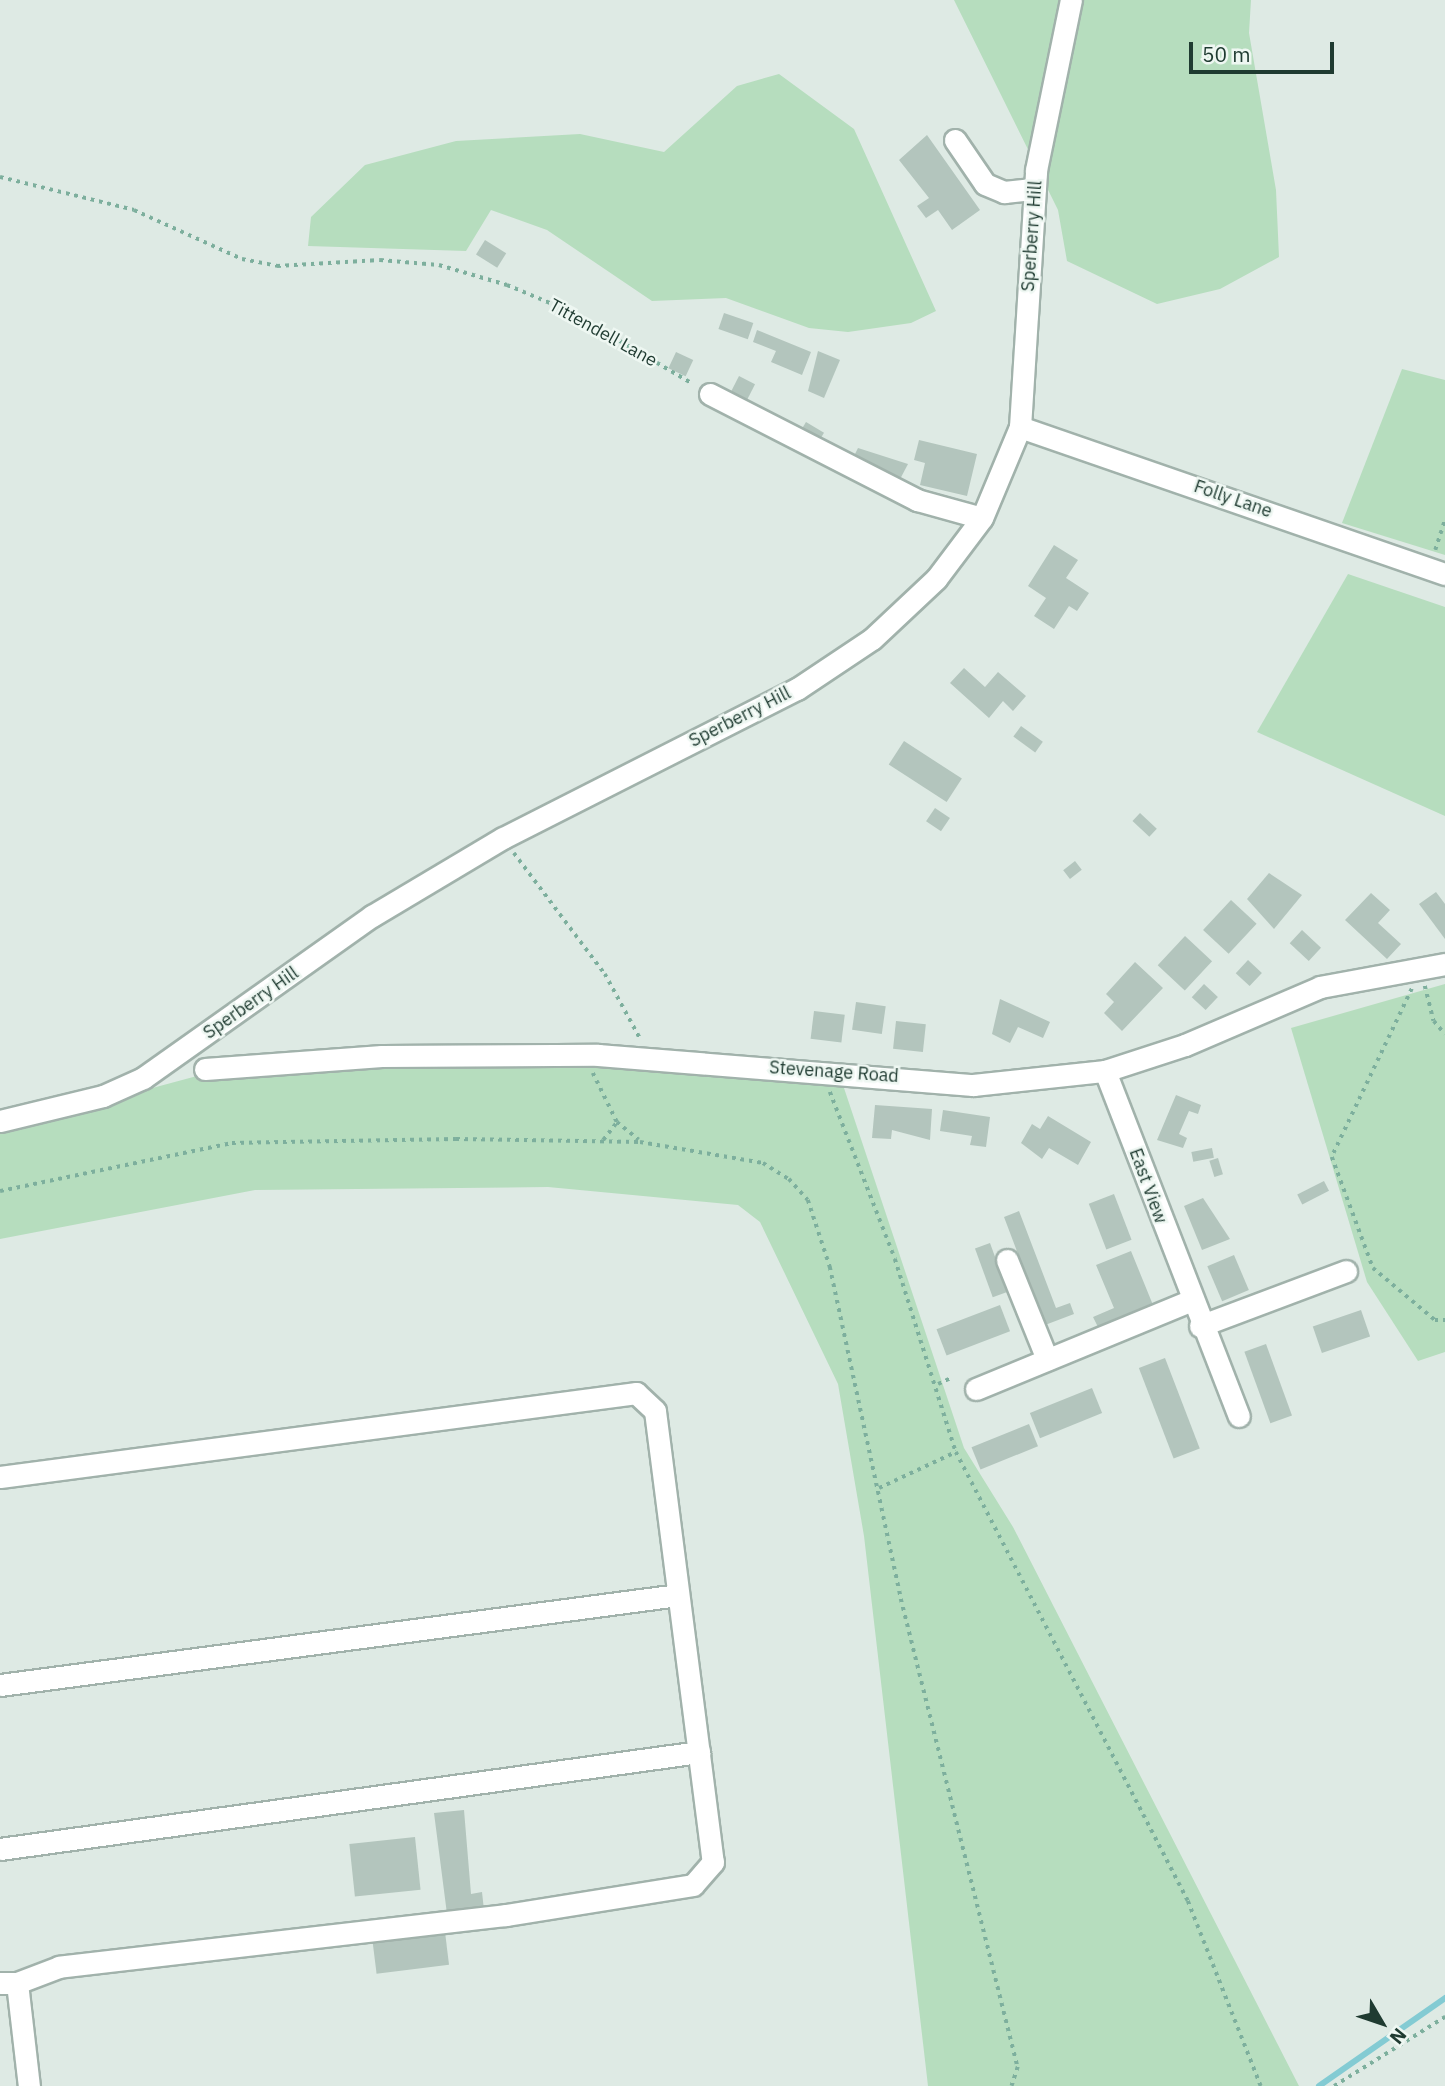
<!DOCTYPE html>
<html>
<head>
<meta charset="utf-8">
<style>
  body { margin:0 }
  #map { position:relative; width:1445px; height:2086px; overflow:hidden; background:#deeae4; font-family:"IBM Plex Sans",sans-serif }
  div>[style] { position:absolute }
  .green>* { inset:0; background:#b6ddbe }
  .stream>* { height:6px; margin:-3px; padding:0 3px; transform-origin:3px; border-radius:3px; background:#83cbd3 }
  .building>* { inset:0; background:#b3c5bd; transform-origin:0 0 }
  .path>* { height:3.5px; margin-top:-1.75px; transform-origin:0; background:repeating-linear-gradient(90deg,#7daf9d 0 3.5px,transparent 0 8.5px) }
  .roads { filter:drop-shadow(2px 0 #a1b2ab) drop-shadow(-2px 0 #a1b2ab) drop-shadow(0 2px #a1b2ab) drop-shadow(0 -2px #a1b2ab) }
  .minor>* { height:21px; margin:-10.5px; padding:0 10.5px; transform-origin:10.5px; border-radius:10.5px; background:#fff }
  span { translate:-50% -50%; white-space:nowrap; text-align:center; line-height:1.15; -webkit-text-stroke:5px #eef7f2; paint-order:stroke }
  .street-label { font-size:18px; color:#1f3b31 }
  .north { position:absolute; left:1347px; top:1988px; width:70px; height:70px; -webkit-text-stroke:5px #eef7f2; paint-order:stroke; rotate:129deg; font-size:19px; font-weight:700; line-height:28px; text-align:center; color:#1f3b31 }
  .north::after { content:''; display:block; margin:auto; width:24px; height:32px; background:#1f3b31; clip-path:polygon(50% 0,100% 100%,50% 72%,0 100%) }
  .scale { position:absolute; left:1189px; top:42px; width:145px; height:32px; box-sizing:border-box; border:4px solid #1f3b31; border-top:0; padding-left:9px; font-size:21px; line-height:24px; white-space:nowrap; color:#1f3b31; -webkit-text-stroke:5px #eef7f2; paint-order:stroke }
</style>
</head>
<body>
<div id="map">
  <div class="green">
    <div style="clip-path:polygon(954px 0,1251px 0,1249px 33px,1276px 190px,1279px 257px,1220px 289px,1157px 304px,1067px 261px,1058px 210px)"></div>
    <div style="clip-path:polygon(779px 74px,854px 129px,936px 311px,911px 323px,848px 332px,809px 328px,726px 298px,652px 301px,547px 230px,491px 210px,466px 251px,308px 246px,311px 217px,365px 165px,456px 141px,580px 134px,664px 152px,737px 86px)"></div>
    <div style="clip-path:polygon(1402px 369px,1445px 380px,1445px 555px,1342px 523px)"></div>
    <div style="clip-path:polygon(1348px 574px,1445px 607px,1445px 816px,1257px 732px)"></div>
    <div style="clip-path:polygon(1445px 984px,1445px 1352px,1418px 1361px,1367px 1282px,1291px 1028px)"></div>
    <div style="clip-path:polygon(383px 1063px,579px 1064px,841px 1079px,964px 1448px,1013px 1527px,1299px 2086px,928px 2086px,864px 1536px,838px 1384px,760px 1222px,738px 1205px,548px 1187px,255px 1190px,0 1239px,0 1129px,197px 1076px)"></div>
  </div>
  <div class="stream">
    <div style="left:1319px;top:2086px;width:154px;rotate:-34.9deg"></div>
  </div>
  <div class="building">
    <div style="clip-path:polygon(927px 135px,980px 210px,952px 230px,938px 210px,926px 218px,917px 206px,929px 198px,899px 160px)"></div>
    <div style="left:485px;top:240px;width:25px;height:17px;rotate:32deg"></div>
    <div style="left:724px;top:313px;width:31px;height:17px;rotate:19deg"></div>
    <div style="clip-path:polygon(757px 330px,811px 352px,802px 375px,771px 362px,776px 351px,753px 342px)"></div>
    <div style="clip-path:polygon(818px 351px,840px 360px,824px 398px,808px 391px)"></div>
    <div style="left:676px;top:352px;width:19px;height:18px;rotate:25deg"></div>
    <div style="left:739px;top:376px;width:18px;height:25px;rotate:27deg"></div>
    <div style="left:806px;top:422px;width:21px;height:12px;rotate:31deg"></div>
    <div style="clip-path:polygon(919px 440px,977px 454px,967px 496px,920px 485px,925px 463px,914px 460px)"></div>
    <div style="clip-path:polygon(858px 448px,908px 464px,898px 483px,852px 460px)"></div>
    <div style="clip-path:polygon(1054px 545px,1078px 560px,1066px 578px,1089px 593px,1077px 611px,1069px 606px,1054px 629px,1034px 616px,1046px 598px,1028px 586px)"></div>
    <div style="clip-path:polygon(964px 668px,985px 687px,998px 672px,1026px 696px,1013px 711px,1003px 701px,989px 718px,950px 683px)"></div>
    <div style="left:1021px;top:726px;width:27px;height:13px;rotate:36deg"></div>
    <div style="left:904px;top:741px;width:69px;height:28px;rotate:33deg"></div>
    <div style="left:935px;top:808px;width:18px;height:16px;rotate:34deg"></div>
    <div style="left:1140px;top:813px;width:23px;height:11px;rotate:43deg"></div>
    <div style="left:1075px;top:861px;width:11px;height:15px;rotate:52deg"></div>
    <div style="clip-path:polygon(1269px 873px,1302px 895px,1274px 929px,1247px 899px)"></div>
    <div style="clip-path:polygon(1436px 892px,1445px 904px,1445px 939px,1419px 904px)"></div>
    <div style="clip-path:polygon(1371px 893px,1390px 910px,1378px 923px,1401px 944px,1387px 959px,1345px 920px)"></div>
    <div style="left:1231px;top:900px;width:35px;height:41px;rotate:43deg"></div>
    <div style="left:1302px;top:930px;width:26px;height:18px;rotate:43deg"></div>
    <div style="left:1185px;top:936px;width:37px;height:40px;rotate:43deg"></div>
    <div style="left:1248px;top:960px;width:19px;height:18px;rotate:43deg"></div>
    <div style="clip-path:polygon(1135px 962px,1163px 988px,1122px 1031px,1104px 1013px,1114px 1002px,1106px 994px)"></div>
    <div style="left:1204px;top:984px;width:19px;height:18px;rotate:43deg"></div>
    <div style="clip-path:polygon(1000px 999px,1050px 1022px,1043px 1038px,1018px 1027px,1010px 1043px,992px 1034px)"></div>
    <div style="left:856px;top:1002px;width:30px;height:28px;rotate:8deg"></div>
    <div style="left:814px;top:1011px;width:31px;height:28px;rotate:7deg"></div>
    <div style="left:896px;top:1021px;width:30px;height:28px;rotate:6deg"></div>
    <div style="clip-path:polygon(1176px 1095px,1201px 1105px,1198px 1114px,1189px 1111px,1179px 1134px,1187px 1138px,1183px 1148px,1157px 1140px)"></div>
    <div style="clip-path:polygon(875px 1105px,932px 1109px,930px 1140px,892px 1130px,891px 1139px,872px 1138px)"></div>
    <div style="clip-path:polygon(943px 1110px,990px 1117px,986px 1147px,970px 1145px,972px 1136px,940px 1131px)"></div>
    <div style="clip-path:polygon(1048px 1116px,1091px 1142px,1078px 1165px,1049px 1148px,1042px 1159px,1021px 1143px,1032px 1124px,1040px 1129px)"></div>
    <div style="left:1212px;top:1148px;width:10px;height:21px;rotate:79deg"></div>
    <div style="left:1218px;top:1158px;width:17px;height:9px;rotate:73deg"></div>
    <div style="left:1324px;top:1181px;width:11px;height:30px;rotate:63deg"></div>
    <div style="left:1114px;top:1194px;width:49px;height:27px;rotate:69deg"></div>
    <div style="clip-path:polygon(1203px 1198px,1230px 1239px,1202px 1250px,1184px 1206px)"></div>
    <div style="clip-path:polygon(1019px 1211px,1056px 1308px,1070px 1303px,1074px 1314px,1045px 1325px,1004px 1217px)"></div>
    <div style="left:990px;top:1243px;width:52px;height:16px;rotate:70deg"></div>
    <div style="clip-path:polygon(1131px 1251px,1153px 1305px,1098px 1327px,1093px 1317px,1114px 1308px,1096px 1265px)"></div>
    <div style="left:1234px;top:1255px;width:38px;height:29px;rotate:67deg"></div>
    <div style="left:1000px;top:1305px;width:28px;height:68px;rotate:69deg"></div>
    <div style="left:1361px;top:1310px;width:28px;height:51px;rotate:71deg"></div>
    <div style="left:1266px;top:1344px;width:76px;height:23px;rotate:70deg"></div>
    <div style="left:1165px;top:1358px;width:97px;height:28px;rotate:69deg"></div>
    <div style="left:1092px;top:1388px;width:27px;height:67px;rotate:68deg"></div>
    <div style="left:1029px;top:1424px;width:24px;height:62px;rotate:68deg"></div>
    <div style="clip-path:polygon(464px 1810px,471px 1894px,482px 1892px,484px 1910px,447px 1914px,434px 1813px)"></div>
    <div style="left:415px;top:1837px;width:53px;height:66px;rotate:84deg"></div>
    <div style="left:445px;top:1932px;width:33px;height:73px;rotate:83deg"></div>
  </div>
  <div class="path">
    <div style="left:0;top:177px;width:138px;rotate:13.8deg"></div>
    <div style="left:134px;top:210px;width:119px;rotate:24.4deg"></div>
    <div style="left:242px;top:259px;width:36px;rotate:11deg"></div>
    <div style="left:277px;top:266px;width:103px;rotate:-3.3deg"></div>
    <div style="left:380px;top:260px;width:59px;rotate:4.8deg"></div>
    <div style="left:439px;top:265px;width:71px;rotate:16.4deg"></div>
    <div style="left:507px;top:285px;width:67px;rotate:22.8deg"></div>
    <div style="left:569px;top:311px;width:144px;rotate:30.5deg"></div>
    <div style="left:1435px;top:550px;width:33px;rotate:-72deg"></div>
    <div style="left:514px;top:853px;width:151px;rotate:53.1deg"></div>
    <div style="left:605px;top:974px;width:75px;rotate:61.4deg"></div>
    <div style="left:1425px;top:986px;width:36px;rotate:76deg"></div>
    <div style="left:1434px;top:1021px;width:17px;rotate:50deg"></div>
    <div style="left:1412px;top:989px;width:186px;rotate:115.5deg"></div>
    <div style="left:1332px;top:1157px;width:118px;rotate:69.7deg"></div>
    <div style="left:1373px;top:1268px;width:81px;rotate:40deg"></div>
    <div style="left:1435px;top:1320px;width:10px"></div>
    <div style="left:593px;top:1073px;width:55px;rotate:63.9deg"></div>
    <div style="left:830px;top:1092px;width:179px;rotate:68.7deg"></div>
    <div style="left:895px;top:1259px;width:202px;rotate:72.5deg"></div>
    <div style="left:956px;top:1452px;width:505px;rotate:62.67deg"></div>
    <div style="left:1188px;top:1901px;width:199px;rotate:68.5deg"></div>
    <div style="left:603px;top:1140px;width:23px;rotate:-52deg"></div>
    <div style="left:617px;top:1122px;width:28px;rotate:39deg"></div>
    <div style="left:0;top:1191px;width:237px;rotate:-11.7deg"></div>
    <div style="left:232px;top:1143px;width:224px;rotate:-1deg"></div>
    <div style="left:456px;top:1139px;width:184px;rotate:0.9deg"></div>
    <div style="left:640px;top:1142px;width:125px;rotate:9.7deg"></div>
    <div style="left:763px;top:1163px;width:31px;rotate:32deg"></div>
    <div style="left:789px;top:1179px;width:28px;rotate:48deg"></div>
    <div style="left:808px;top:1200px;width:71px;rotate:71.8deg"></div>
    <div style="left:830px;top:1267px;width:340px;rotate:77.9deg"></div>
    <div style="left:901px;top:1599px;width:482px;rotate:76deg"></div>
    <div style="left:1018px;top:2067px;width:20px;rotate:108deg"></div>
    <div style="left:938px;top:1384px;width:14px;rotate:-25deg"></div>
    <div style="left:879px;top:1488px;width:85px;rotate:-25.1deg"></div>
    <div style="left:1334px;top:2086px;width:131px;rotate:-31.9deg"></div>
  </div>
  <div class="roads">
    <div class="minor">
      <div style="left:955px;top:140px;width:53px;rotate:55.7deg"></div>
      <div style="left:985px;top:184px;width:21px;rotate:23deg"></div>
      <div style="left:1004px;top:192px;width:31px;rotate:-6deg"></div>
      <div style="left:710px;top:394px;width:233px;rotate:27.1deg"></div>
      <div style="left:917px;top:500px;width:67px;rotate:15.5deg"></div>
      <div style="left:1020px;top:427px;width:450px;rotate:19.1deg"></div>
      <div style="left:205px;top:1069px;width:177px;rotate:-4.2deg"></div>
      <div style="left:382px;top:1056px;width:216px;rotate:-0.3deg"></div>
      <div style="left:598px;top:1055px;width:376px;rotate:4.6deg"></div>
      <div style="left:973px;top:1085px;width:133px;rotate:-6.1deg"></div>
      <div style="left:1105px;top:1071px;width:84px;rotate:-18deg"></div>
      <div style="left:1185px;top:1045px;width:147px;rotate:-23.2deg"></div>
      <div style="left:1320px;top:987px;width:127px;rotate:-10.4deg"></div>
      <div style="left:1105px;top:1071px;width:370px;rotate:68.8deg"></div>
      <div style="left:0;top:1121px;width:106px;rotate:-13.6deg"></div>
      <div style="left:103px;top:1096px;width:44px;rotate:-24.2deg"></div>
      <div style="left:143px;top:1078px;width:281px;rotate:-35.3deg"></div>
      <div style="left:372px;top:916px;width:152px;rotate:-30.8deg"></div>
      <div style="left:503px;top:838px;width:330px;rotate:-26.9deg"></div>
      <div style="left:797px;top:689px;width:90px;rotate:-33.7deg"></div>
      <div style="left:872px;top:639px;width:88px;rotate:-43.2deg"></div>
      <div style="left:936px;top:579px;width:76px;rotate:-53deg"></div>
      <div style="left:982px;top:518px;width:99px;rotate:-67.3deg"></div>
      <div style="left:1020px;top:427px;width:257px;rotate:-86.4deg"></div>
      <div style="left:1036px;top:170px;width:174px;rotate:-78.4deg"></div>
      <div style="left:1007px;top:1260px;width:107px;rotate:68deg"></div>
      <div style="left:1200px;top:1326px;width:156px;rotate:-20.6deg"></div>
      <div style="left:976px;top:1389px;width:231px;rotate:-22.4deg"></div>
      <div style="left:0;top:1477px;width:642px;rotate:-7.52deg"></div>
      <div style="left:636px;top:1393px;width:26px;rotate:43deg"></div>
      <div style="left:655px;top:1411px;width:455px;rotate:82.7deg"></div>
      <div style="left:713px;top:1862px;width:30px;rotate:131deg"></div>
      <div style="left:693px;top:1885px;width:189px;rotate:170.9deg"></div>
      <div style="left:506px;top:1915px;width:450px;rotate:173.4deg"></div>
      <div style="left:59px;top:1967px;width:45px;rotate:159.1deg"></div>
      <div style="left:17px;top:1983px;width:17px;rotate:180deg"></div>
      <div style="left:0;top:1685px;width:684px;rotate:-7.56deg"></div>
      <div style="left:0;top:1849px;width:706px;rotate:-7.9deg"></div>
      <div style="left:17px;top:1983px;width:104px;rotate:83.4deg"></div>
    </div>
  </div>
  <div class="street-label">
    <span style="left:1032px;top:236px;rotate:-86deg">Sperberry Hill</span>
    <span style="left:603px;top:333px;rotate:29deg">Tittendell Lane</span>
    <span style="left:1233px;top:499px;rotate:19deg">Folly Lane</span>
    <span style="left:740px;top:717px;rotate:-27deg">Sperberry Hill</span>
    <span style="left:251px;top:1003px;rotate:-35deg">Sperberry Hill</span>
    <span style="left:834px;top:1072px;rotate:4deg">Stevenage Road</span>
    <span style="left:1148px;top:1186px;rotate:70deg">East View</span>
  </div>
  <div class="north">N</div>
  <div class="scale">50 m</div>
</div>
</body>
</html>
